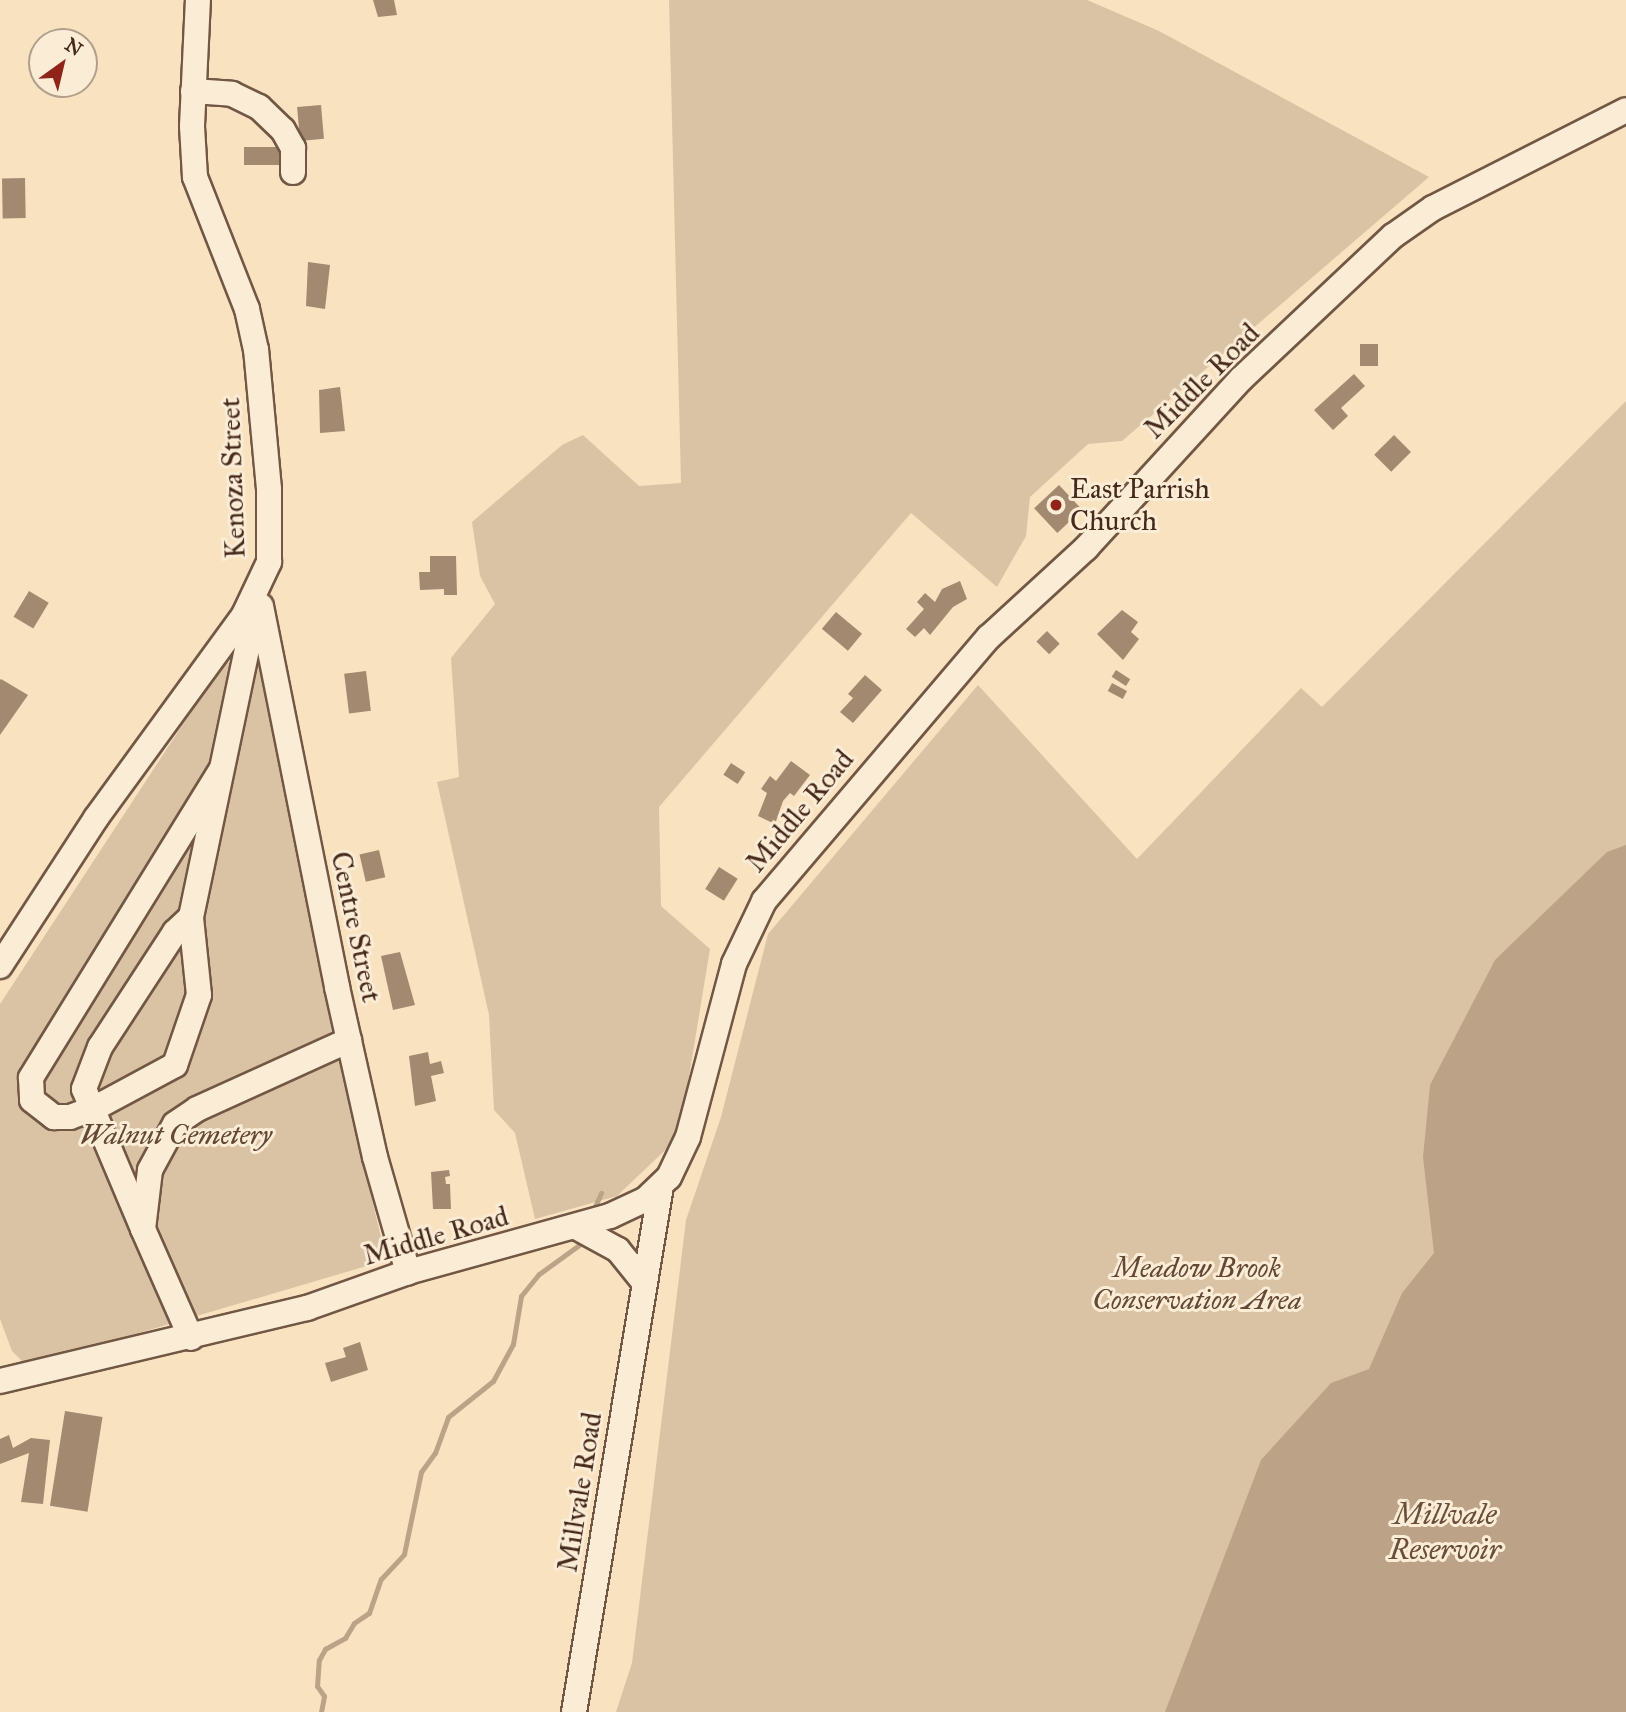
<!DOCTYPE html>
<html>
<head>
<meta charset="utf-8">
<style>
  body { margin:0 }
  #map { position:relative; width:1626px; height:1712px; overflow:hidden; background:#f9e2c0; font-family:"IM FELL Great Primer",serif }
  div>[style] { position:absolute }
  .green>* { inset:0; background:#dac3a4 }
  .water>* { inset:0; background:#bca388 }
  .stream>* { height:5px; margin:-2.5px; padding:0 2.5px; transform-origin:2.5px; border-radius:2.5px; background:#bca388 }
  .building>* { inset:0; background:#a38970; transform-origin:0 0 }
  .roads { filter:drop-shadow(2px 0 #725744) drop-shadow(-2px 0 #725744) drop-shadow(0 2px #725744) drop-shadow(0 -2px #725744) }
  .minor>* { height:24px; margin:-12px; padding:0 12px; transform-origin:12px; border-radius:12px; background:#fbecd6 }
  .dots>* { width:19px; height:19px; translate:-50% -50%; box-sizing:border-box; border:4px solid #fbecd6; border-radius:50% }
  span { translate:-50% -50%; white-space:nowrap; text-align:center; line-height:1.15; -webkit-text-stroke:6px #fbecd6; paint-order:stroke }
  .street-label { font-size:28px; color:#45291a }
  .poi-label { font-size:28px; color:#45291a }
  .left { translate:0 -50%; text-align:left }
  .park-label { font-size:28px; color:#634836; font-style:italic }
  .water-label { font-size:30px; color:#694e3b; font-style:italic }
  .north { position:absolute; left:28px; top:28px; width:70px; height:70px; box-sizing:border-box; background:#fbecd6; border:2px solid #b29e8b; border-radius:50%; rotate:34deg; font-size:19px; font-weight:700; line-height:28px; text-align:center; color:#45291a }
  .north::after { content:''; display:block; margin:auto; width:24px; height:32px; background:#8f2418; clip-path:polygon(50% 0,100% 100%,50% 72%,0 100%) }
</style>
</head>
<body>
<div id="map">
  <div class="green">
    <div style="clip-path:polygon(669px 0,1087px 0,1159px 31px,1429px 177px,1122px 441px,1088px 444px,1030px 497px,1026px 536px,997px 587px,911px 513px,659px 807px,661px 906px,710px 949px,679px 1137px,617px 1196px,535px 1219px,515px 1133px,494px 1110px,489px 1015px,437px 782px,459px 777px,451px 658px,495px 604px,480px 576px,472px 522px,562px 445px,583px 435px,639px 486px,681px 483px)"></div>
    <div style="clip-path:polygon(1626px 401px,1626px 1712px,616px 1712px,632px 1663px,686px 1220px,721px 1117px,768px 934px,978px 685px,1137px 859px,1301px 688px,1322px 707px)"></div>
    <div style="clip-path:polygon(258px 661px,328px 1012px,384px 1250px,370px 1265px,27px 1366px,12px 1351px,0 1319px,0 1004px,223px 663px)"></div>
  </div>
  <div class="water">
    <div style="clip-path:polygon(1626px 845px,1626px 1712px,1165px 1712px,1261px 1460px,1331px 1383px,1369px 1369px,1402px 1293px,1434px 1253px,1423px 1157px,1430px 1085px,1495px 960px,1607px 852px)"></div>
  </div>
  <div class="stream">
    <div style="left:593px;top:1211px;width:20px;rotate:-66deg"></div>
    <div style="left:321px;top:1712px;width:16px;rotate:-79deg"></div>
    <div style="left:324px;top:1696px;width:12px;rotate:-125deg"></div>
    <div style="left:317px;top:1686px;width:26px;rotate:-86deg"></div>
    <div style="left:319px;top:1660px;width:13px;rotate:-61deg"></div>
    <div style="left:325px;top:1649px;width:23px;rotate:-29deg"></div>
    <div style="left:345px;top:1638px;width:17px;rotate:-59deg"></div>
    <div style="left:354px;top:1623px;width:18px;rotate:-34deg"></div>
    <div style="left:369px;top:1613px;width:36px;rotate:-71deg"></div>
    <div style="left:381px;top:1579px;width:34px;rotate:-47deg"></div>
    <div style="left:404px;top:1554px;width:84px;rotate:-78.3deg"></div>
    <div style="left:421px;top:1472px;width:24px;rotate:-54deg"></div>
    <div style="left:435px;top:1453px;width:38px;rotate:-70deg"></div>
    <div style="left:448px;top:1417px;width:58px;rotate:-38.7deg"></div>
    <div style="left:493px;top:1381px;width:42px;rotate:-61.6deg"></div>
    <div style="left:513px;top:1344px;width:49px;rotate:-80.5deg"></div>
    <div style="left:521px;top:1296px;width:28px;rotate:-51deg"></div>
    <div style="left:539px;top:1274px;width:49px;rotate:-35.9deg"></div>
  </div>
  <div class="building">
    <div style="clip-path:polygon(373px 0,394px 0,397px 15px,378px 17px)"></div>
    <div style="left:321px;top:105px;width:34px;height:24px;rotate:85deg"></div>
    <div style="left:280px;top:147px;width:18px;height:36px;rotate:90deg"></div>
    <div style="left:25px;top:178px;width:40px;height:23px;rotate:89deg"></div>
    <div style="clip-path:polygon(308px 262px,330px 265px,325px 309px,306px 306px)"></div>
    <div style="left:1360px;top:344px;width:18px;height:22px"></div>
    <div style="clip-path:polygon(1354px 374px,1365px 386px,1341px 408px,1348px 416px,1333px 430px,1314px 410px)"></div>
    <div style="clip-path:polygon(340px 387px,345px 431px,320px 433px,319px 390px)"></div>
    <div style="left:1394px;top:435px;width:24px;height:28px;rotate:45deg"></div>
    <div style="left:1059px;top:485px;width:34px;height:34px;rotate:47deg"></div>
    <div style="clip-path:polygon(430px 556px,456px 556px,457px 595px,444px 595px,444px 589px,420px 590px,419px 572px,430px 572px)"></div>
    <div style="clip-path:polygon(960px 581px,967px 599px,953px 607px,930px 635px,924px 628px,915px 637px,906px 629px,924px 609px,917px 602px,925px 593px,935px 602px,942px 589px)"></div>
    <div style="left:29px;top:591px;width:23px;height:30px;rotate:31deg"></div>
    <div style="clip-path:polygon(1122px 610px,1138px 622px,1131px 632px,1139px 639px,1123px 660px,1097px 634px)"></div>
    <div style="left:836px;top:612px;width:34px;height:22px;rotate:40deg"></div>
    <div style="left:1047px;top:631px;width:18px;height:15px;rotate:45deg"></div>
    <div style="left:1116px;top:670px;width:17px;height:8px;rotate:33deg"></div>
    <div style="left:366px;top:671px;width:40px;height:22px;rotate:83deg"></div>
    <div style="clip-path:polygon(865px 675px,882px 690px,853px 723px,840px 712px,853px 698px,848px 694px)"></div>
    <div style="clip-path:polygon(1px 679px,28px 695px,0 735px,0 680px)"></div>
    <div style="left:1112px;top:683px;width:17px;height:9px;rotate:28deg"></div>
    <div style="clip-path:polygon(791px 761px,810px 775px,794px 796px,790px 793px,783px 801px,775px 824px,758px 816px,767px 793px,761px 789px,770px 776px,776px 781px)"></div>
    <div style="left:731px;top:763px;width:17px;height:14px;rotate:33deg"></div>
    <div style="left:379px;top:850px;width:28px;height:20px;rotate:77deg"></div>
    <div style="left:719px;top:867px;width:22px;height:26px;rotate:32deg"></div>
    <div style="clip-path:polygon(400px 952px,415px 1005px,393px 1010px,381px 956px)"></div>
    <div style="clip-path:polygon(428px 1052px,430px 1064px,441px 1061px,444px 1073px,431px 1076px,436px 1101px,415px 1106px,409px 1056px)"></div>
    <div style="clip-path:polygon(449px 1170px,450px 1176px,445px 1177px,446px 1184px,450px 1184px,451px 1209px,433px 1209px,431px 1172px)"></div>
    <div style="clip-path:polygon(360px 1342px,368px 1370px,331px 1382px,325px 1363px,346px 1357px,343px 1348px)"></div>
    <div style="left:65px;top:1411px;width:38px;height:96px;rotate:9deg"></div>
    <div style="clip-path:polygon(9px 1435px,13px 1448px,31px 1438px,50px 1440px,43px 1504px,21px 1502px,29px 1453px,0 1464px,0 1439px)"></div>
  </div>
  <div class="roads">
    <div class="minor">
      <div style="left:193px;top:91px;width:39px;rotate:4deg"></div>
      <div style="left:232px;top:94px;width:30px;rotate:26deg"></div>
      <div style="left:259px;top:107px;width:33px;rotate:44deg"></div>
      <div style="left:283px;top:130px;width:21px;rotate:61deg"></div>
      <div style="left:293px;top:148px;width:24px;rotate:90deg"></div>
      <div style="left:261px;top:606px;width:389px;rotate:78.7deg"></div>
      <div style="left:337px;top:987px;width:174px;rotate:77.4deg"></div>
      <div style="left:375px;top:1157px;width:120px;rotate:74deg"></div>
      <div style="left:221px;top:770px;width:362px;rotate:121.7deg"></div>
      <div style="left:31px;top:1078px;width:22px;rotate:87deg"></div>
      <div style="left:32px;top:1100px;width:28px;rotate:38deg"></div>
      <div style="left:54px;top:1117px;width:16px"></div>
      <div style="left:70px;top:1117px;width:27px;rotate:-20deg"></div>
      <div style="left:95px;top:1108px;width:91px;rotate:-28.3deg"></div>
      <div style="left:175px;top:1065px;width:74px;rotate:-71.1deg"></div>
      <div style="left:199px;top:995px;width:78px;rotate:-95.9deg"></div>
      <div style="left:191px;top:917px;width:319px;rotate:-78.2deg"></div>
      <div style="left:191px;top:917px;width:22px;rotate:137deg"></div>
      <div style="left:175px;top:932px;width:137px;rotate:123.1deg"></div>
      <div style="left:100px;top:1047px;width:45px;rotate:110.9deg"></div>
      <div style="left:84px;top:1089px;width:152px;rotate:67.1deg"></div>
      <div style="left:143px;top:1229px;width:59px;rotate:-83.2deg"></div>
      <div style="left:150px;top:1170px;width:52px;rotate:-61.5deg"></div>
      <div style="left:175px;top:1124px;width:27px;rotate:-34deg"></div>
      <div style="left:197px;top:1109px;width:167px;rotate:-24.4deg"></div>
      <div style="left:0;top:966px;width:176px;rotate:-57deg"></div>
      <div style="left:96px;top:818px;width:251px;rotate:-53.9deg"></div>
      <div style="left:244px;top:615px;width:59px;rotate:-64.7deg"></div>
      <div style="left:269px;top:562px;width:73px;rotate:-90deg"></div>
      <div style="left:269px;top:489px;width:140px;rotate:-95.3deg"></div>
      <div style="left:256px;top:350px;width:42px;rotate:-102.4deg"></div>
      <div style="left:247px;top:309px;width:142px;rotate:-111.5deg"></div>
      <div style="left:195px;top:177px;width:51px;rotate:-93.4deg"></div>
      <div style="left:192px;top:126px;width:126px;rotate:-87.3deg"></div>
      <div style="left:576px;top:1227px;width:48px;rotate:28.7deg"></div>
      <div style="left:618px;top:1250px;width:40px;rotate:51deg"></div>
      <div style="left:143px;top:1229px;width:119px;rotate:66.2deg"></div>
      <div style="left:0;top:1381px;width:316px;rotate:-13.4deg"></div>
      <div style="left:307px;top:1308px;width:107px;rotate:-19.6deg"></div>
      <div style="left:408px;top:1272px;width:210px;rotate:-15.5deg"></div>
      <div style="left:610px;top:1216px;width:38px;rotate:-25deg"></div>
      <div style="left:645px;top:1200px;width:33px;rotate:-44deg"></div>
      <div style="left:669px;top:1177px;width:44px;rotate:-64.6deg"></div>
      <div style="left:688px;top:1137px;width:179px;rotate:-75.1deg"></div>
      <div style="left:734px;top:964px;width:70px;rotate:-64.5deg"></div>
      <div style="left:764px;top:901px;width:347px;rotate:-49.6deg"></div>
      <div style="left:989px;top:637px;width:132px;rotate:-42.5deg"></div>
      <div style="left:1086px;top:548px;width:229px;rotate:-47.5deg"></div>
      <div style="left:1241px;top:379px;width:209px;rotate:-43.3deg"></div>
      <div style="left:1393px;top:236px;width:49px;rotate:-35deg"></div>
      <div style="left:1433px;top:208px;width:216px;rotate:-26.9deg"></div>
      <div style="left:574px;top:1712px;width:533px;rotate:-80.61deg"></div>
    </div>
  </div>
  <div class="dots">
    <div style="left:1056px;top:505px;background:#8f2418"></div>
  </div>
  <div class="street-label">
    <span style="left:1202px;top:381px;rotate:-45deg">Middle Road</span>
    <span style="left:233px;top:478px;rotate:-92deg">Kenoza Street</span>
    <span style="left:800px;top:811px;rotate:-50deg">Middle Road</span>
    <span style="left:356px;top:927px;rotate:78deg">Centre Street</span>
    <span style="left:436px;top:1236px;rotate:-16deg">Middle Road</span>
    <span style="left:580px;top:1492px;rotate:-81deg">Millvale Road</span>
  </div>
  <div class="poi-label">
    <span class="left" style="left:1070px;top:505px">East Parrish<br>Church</span>
  </div>
  <div class="park-label">
    <span style="left:176px;top:1135px">Walnut Cemetery</span>
    <span style="left:1197px;top:1284px">Meadow Brook<br>Conservation Area</span>
  </div>
  <div class="water-label">
    <span style="left:1445px;top:1531px">Millvale<br>Reservoir</span>
  </div>
  <div class="north">N</div>
</div>
</body>
</html>
